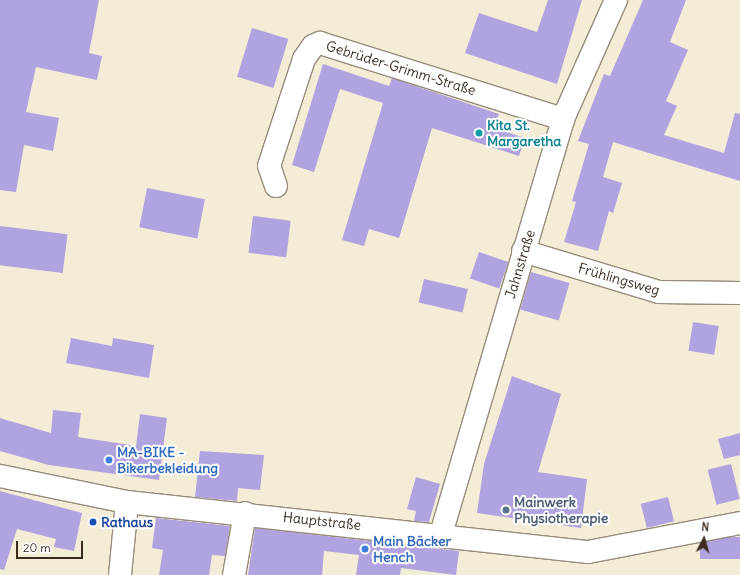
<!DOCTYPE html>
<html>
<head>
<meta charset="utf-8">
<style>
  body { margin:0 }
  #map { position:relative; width:740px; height:575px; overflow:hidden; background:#f3ecd7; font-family:Delius,sans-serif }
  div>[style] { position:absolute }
  .building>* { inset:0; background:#b1a2e0; transform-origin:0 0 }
  .roads { filter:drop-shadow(1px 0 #978b7a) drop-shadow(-1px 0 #978b7a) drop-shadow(0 1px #978b7a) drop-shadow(0 -1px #978b7a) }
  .street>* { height:22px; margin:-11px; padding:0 11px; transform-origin:11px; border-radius:11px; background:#fff }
  .secondary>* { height:22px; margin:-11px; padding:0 11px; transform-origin:11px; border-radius:11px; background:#fff }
  .dots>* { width:11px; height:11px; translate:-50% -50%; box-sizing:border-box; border:2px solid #fff; border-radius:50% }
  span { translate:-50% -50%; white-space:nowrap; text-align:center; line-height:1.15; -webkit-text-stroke:4px #fff; paint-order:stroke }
  .street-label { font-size:14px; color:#3b2a1e }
  .culture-label { font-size:14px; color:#0d838f; font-weight:700 }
  .left { translate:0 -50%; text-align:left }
  .shop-label { font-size:14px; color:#366cbe; font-weight:700 }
  .service-label { font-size:14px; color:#4e5e75; font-weight:700 }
  .transit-label { font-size:14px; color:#164399; font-weight:700 }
  .north { position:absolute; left:684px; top:519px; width:40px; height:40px; -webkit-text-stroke:3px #fff; paint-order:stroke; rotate:6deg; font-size:11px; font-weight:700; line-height:16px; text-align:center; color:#3b2a1e }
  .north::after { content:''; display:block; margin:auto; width:14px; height:18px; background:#3b2a1e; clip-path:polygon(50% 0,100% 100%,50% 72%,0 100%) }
  .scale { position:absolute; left:16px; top:541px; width:67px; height:18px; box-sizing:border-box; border:2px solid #3b2a1e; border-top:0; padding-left:5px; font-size:12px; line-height:14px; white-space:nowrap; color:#3b2a1e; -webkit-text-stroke:3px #fff; paint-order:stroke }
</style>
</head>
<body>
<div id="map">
  <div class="building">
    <div style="clip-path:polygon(0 0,99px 0,89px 53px,102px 56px,97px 80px,36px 67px,26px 112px,59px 118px,53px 151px,24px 145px,16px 192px,0 190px)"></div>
    <div style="clip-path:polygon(548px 0,582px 0,557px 84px,465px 53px,479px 13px,537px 32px)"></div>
    <div style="clip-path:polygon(643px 0,686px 0,670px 42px,688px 50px,666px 101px,677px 106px,664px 135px,724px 153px,735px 113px,740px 114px,740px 181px,613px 142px,603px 177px,622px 183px,613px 213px,609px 211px,598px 251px,564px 242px,576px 202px,572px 201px,589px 144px,578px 141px,604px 74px,610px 76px)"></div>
    <div style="left:252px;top:28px;width:38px;height:51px;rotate:17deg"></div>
    <div style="clip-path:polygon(323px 64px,389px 86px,392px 78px,499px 114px,494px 128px,525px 138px,519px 156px,432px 128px,399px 238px,369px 229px,364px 246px,342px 240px,383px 103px,340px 89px,314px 172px,292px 165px)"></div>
    <div style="left:147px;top:188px;width:59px;height:40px;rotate:11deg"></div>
    <div style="left:253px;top:216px;width:38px;height:37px;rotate:7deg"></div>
    <div style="left:0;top:226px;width:68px;height:39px;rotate:7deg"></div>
    <div style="left:479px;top:252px;width:31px;height:28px;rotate:19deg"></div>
    <div style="left:531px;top:272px;width:40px;height:39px;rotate:16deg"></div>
    <div style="left:424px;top:279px;width:45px;height:24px;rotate:13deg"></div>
    <div style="left:693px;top:322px;width:26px;height:29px;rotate:9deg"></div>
    <div style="clip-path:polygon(71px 338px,112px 346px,113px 338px,154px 345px,149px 378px,66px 363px)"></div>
    <div style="clip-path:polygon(512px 376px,561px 394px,538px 472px,587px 479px,581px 528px,477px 513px,484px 464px)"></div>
    <div style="clip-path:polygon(53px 410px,81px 413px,78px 437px,136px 446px,140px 414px,167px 418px,159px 480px,49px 465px,0 451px,0 418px,51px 433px)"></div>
    <div style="clip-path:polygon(740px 433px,740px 455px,724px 459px,718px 439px)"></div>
    <div style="clip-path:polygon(200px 451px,264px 455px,260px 490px,238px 488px,237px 501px,195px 497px)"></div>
    <div style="left:731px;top:464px;width:36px;height:24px;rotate:76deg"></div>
    <div style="clip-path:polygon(416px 477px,440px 484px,429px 522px,414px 521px,416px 511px,407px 509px)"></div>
    <div style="clip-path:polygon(0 491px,82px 513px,74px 551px,54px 547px,56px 539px,17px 529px,4px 570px,0 569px)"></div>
    <div style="left:668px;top:497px;width:25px;height:28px;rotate:76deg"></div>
    <div style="clip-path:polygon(156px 518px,230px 526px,225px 556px,212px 555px,209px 575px,159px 575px,163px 550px,152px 548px)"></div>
    <div style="clip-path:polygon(255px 528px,459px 551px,456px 575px,401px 568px,400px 575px,356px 575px,359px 555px,324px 551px,322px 575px,248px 575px)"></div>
    <div style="left:740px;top:537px;width:22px;height:40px;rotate:90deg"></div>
  </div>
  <div class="roads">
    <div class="street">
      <div style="left:276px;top:186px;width:21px;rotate:-109deg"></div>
      <div style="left:269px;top:166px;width:113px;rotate:-71.9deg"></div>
      <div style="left:304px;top:59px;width:16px;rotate:-55deg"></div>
      <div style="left:313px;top:46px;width:8px;rotate:-23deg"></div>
      <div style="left:320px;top:43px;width:255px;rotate:17.4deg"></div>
      <div style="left:523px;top:251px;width:142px;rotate:16.8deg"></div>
      <div style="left:659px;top:292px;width:81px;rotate:0.7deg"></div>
      <div style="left:441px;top:534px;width:433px;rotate:-73.6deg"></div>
      <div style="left:563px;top:119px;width:130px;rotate:-66deg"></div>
      <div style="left:120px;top:575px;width:73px;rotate:-84.5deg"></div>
      <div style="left:234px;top:575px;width:63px;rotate:-79.9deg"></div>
    </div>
    <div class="secondary">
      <div style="left:0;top:476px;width:130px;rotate:11.6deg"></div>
      <div style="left:127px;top:502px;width:464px;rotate:6.2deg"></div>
      <div style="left:588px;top:552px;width:155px;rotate:-10.8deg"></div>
    </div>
  </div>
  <div class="dots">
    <div style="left:479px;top:133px;background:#0f9aa8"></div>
    <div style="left:109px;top:460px;background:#3f7fe0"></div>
    <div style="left:506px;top:510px;background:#5c6f8a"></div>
    <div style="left:93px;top:522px;background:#1a4fb4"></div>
    <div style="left:365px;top:549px;background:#3f7fe0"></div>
  </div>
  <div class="street-label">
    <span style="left:401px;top:68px;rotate:17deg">Gebrüder-Grimm-Straße</span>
    <span style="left:520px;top:264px;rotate:-73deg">Jahnstraße</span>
    <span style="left:619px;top:279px;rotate:16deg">Frühlingsweg</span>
    <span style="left:322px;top:521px;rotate:6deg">Hauptstraße</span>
  </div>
  <div class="culture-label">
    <span class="left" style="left:487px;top:133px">Kita St.<br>Margaretha</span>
  </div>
  <div class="shop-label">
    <span class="left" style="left:117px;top:460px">MA-BIKE -<br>Bikerbekleidung</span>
    <span class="left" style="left:373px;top:549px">Main Bäcker<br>Hench</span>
  </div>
  <div class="service-label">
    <span class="left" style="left:514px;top:510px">Mainwerk<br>Physiotherapie</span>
  </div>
  <div class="transit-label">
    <span class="left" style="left:101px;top:522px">Rathaus</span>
  </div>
  <div class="north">N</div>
  <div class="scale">20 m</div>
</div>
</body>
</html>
